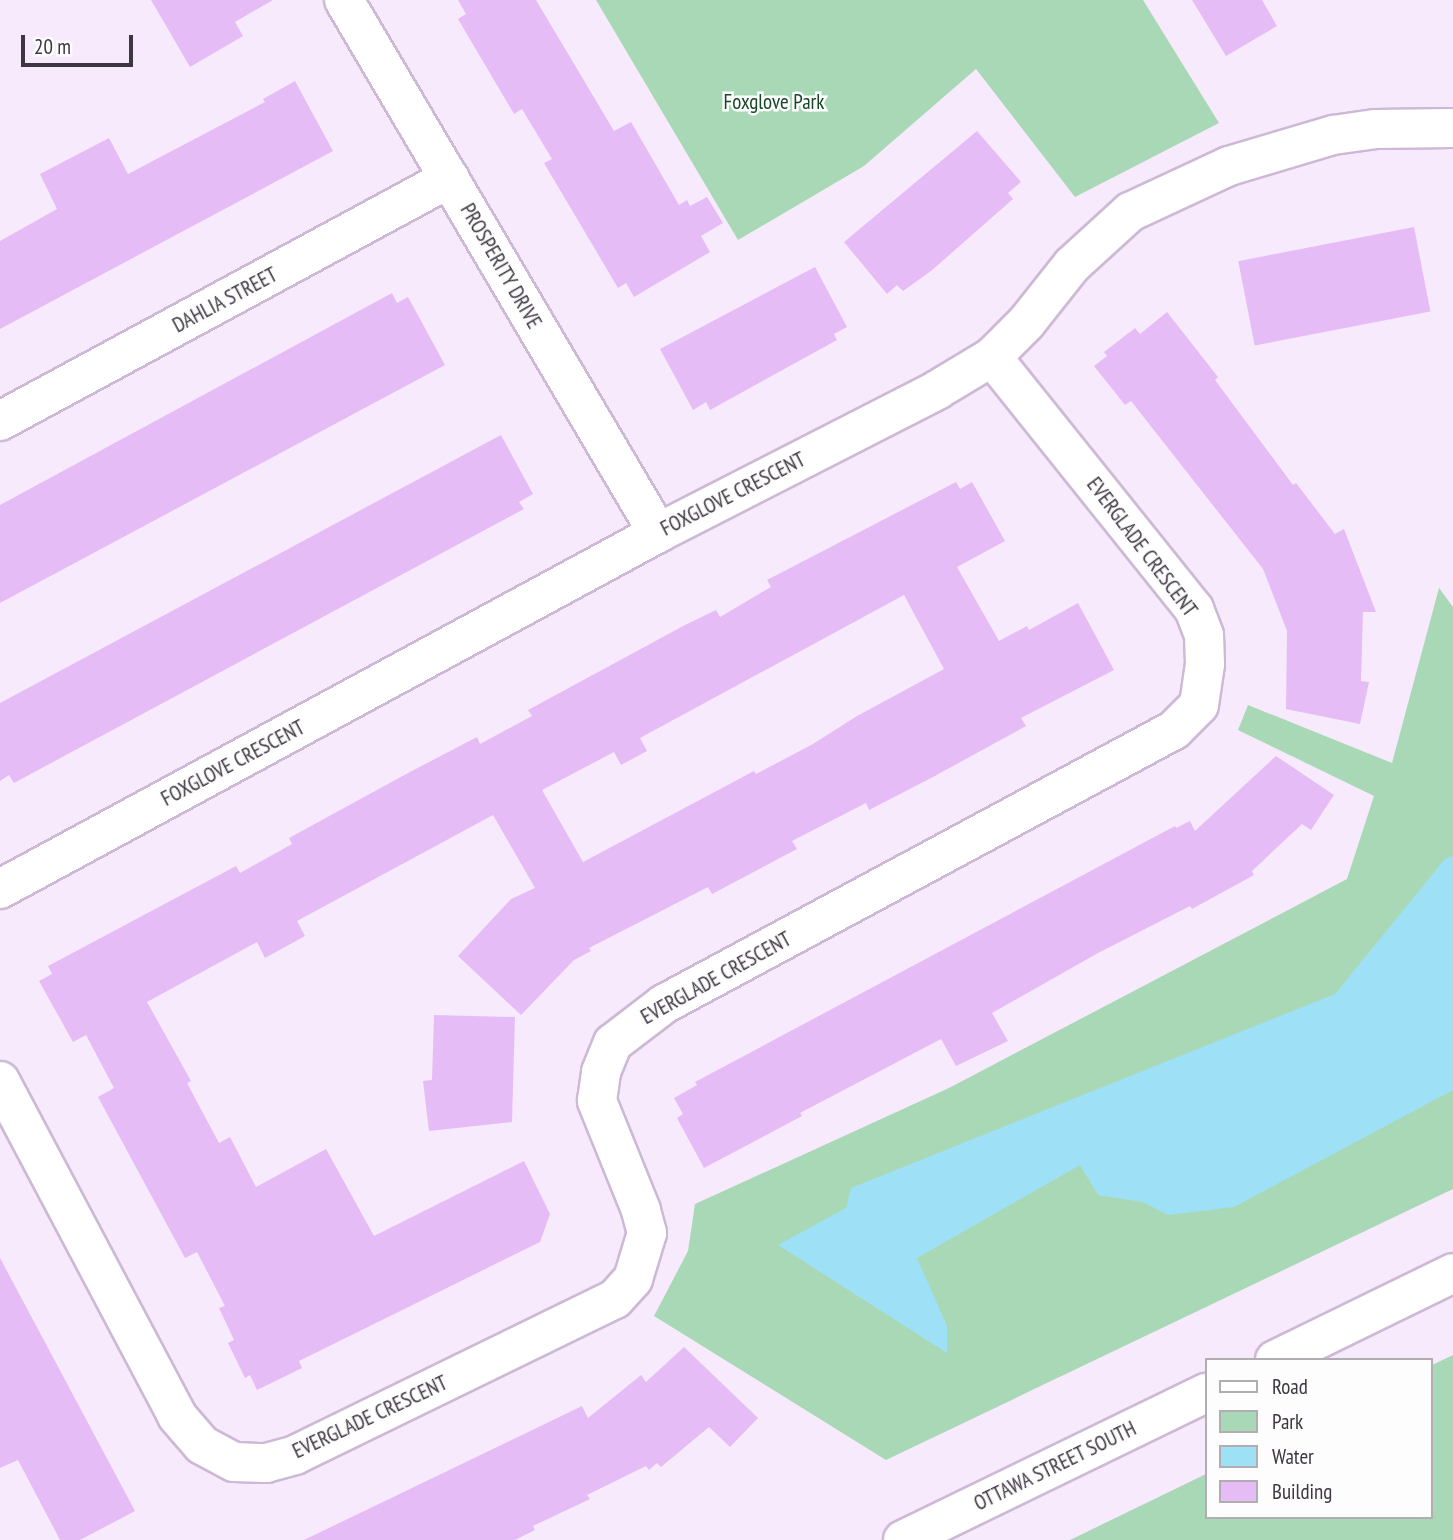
<!DOCTYPE html>
<html>
<head>
<meta charset="utf-8">
<style>
  body { margin:0 }
  #map { position:relative; width:1453px; height:1540px; overflow:hidden; background:#f7eafc; font-family:"PT Sans Narrow",sans-serif }
  div>[style] { position:absolute }
  .green>* { inset:0; background:#a9d8b6 }
  .water>* { inset:0; background:#9ee1f7 }
  .building>* { inset:0; background:#e6bcf7; transform-origin:0 0 }
  .roads { filter:drop-shadow(2px 0 #cdb9d6) drop-shadow(-2px 0 #cdb9d6) drop-shadow(0 2px #cdb9d6) drop-shadow(0 -2px #cdb9d6) }
  .minor>* { height:38px; margin:-19px; padding:0 19px; transform-origin:19px; border-radius:19px; background:#fff }
  .secondary>* { height:38px; margin:-19px; padding:0 19px; transform-origin:19px; border-radius:19px; background:#fff }
  span { translate:-50% -50%; white-space:nowrap; text-align:center; line-height:1.15; -webkit-text-stroke:5px #fdfdfd; paint-order:stroke }
  .park-label { font-size:21px; color:#174729 }
  .street-label { font-size:21px; color:#3e3642 }
  .legend { position:absolute; left:1205px; top:1358px; width:228px; height:161px; box-sizing:border-box; background:#fdfdfd; border:2px solid #b1adb2; margin:0; padding:9px 12px; list-style:none; font-size:21px; color:#3e3642 }
  .legend li { display:flex; align-items:center; gap:14px; height:35px }
  .legend b { width:35px; border:2px solid #b1adb2 }
  .scale { position:absolute; left:21px; top:35px; width:112px; height:32px; box-sizing:border-box; border:4px solid #3e3642; border-top:0; padding-left:9px; font-size:21px; line-height:24px; white-space:nowrap; color:#3e3642; -webkit-text-stroke:5px #fdfdfd; paint-order:stroke }
</style>
</head>
<body>
<div id="map">
  <div class="green">
    <div style="clip-path:polygon(596px 0,1143px 0,1219px 123px,1075px 197px,976px 69px,864px 166px,738px 240px)"></div>
    <div style="clip-path:polygon(1439px 588px,1453px 607px,1453px 1189px,886px 1460px,654px 1316px,688px 1251px,695px 1204px,949px 1088px,1347px 879px,1374px 796px,1238px 730px,1248px 705px,1392px 763px)"></div>
    <div style="clip-path:polygon(1453px 1355px,1453px 1540px,1070px 1540px,1206px 1474px,1206px 1517px,1430px 1517px,1430px 1366px)"></div>
  </div>
  <div class="water">
    <div style="clip-path:polygon(1453px 856px,1453px 1090px,1234px 1207px,1168px 1215px,1143px 1202px,1098px 1195px,1080px 1165px,917px 1258px,947px 1326px,947px 1353px,778px 1245px,846px 1208px,851px 1188px,1335px 994px,1445px 859px)"></div>
  </div>
  <div class="building">
    <div style="clip-path:polygon(151px 0,273px 0,235px 22px,243px 36px,190px 67px)"></div>
    <div style="clip-path:polygon(458px 0,536px 0,614px 131px,631px 122px,679px 205px,687px 200px,690px 206px,707px 197px,723px 223px,701px 236px,710px 252px,634px 297px,626px 283px,618px 288px,544px 163px,552px 159px,522px 109px,514px 114px,458px 19px,466px 14px)"></div>
    <div style="clip-path:polygon(1192px 0,1262px 0,1277px 26px,1226px 56px)"></div>
    <div style="clip-path:polygon(295px 81px,333px 151px,0 329px,0 241px,57px 209px,40px 174px,109px 138px,128px 174px,265px 102px,263px 99px)"></div>
    <div style="clip-path:polygon(977px 131px,1021px 182px,1008px 193px,1013px 199px,931px 271px,903px 291px,897px 285px,887px 294px,844px 242px)"></div>
    <div style="left:1414px;top:227px;width:86px;height:179px;rotate:79deg"></div>
    <div style="clip-path:polygon(815px 267px,847px 327px,834px 334px,837px 340px,710px 410px,706px 402px,693px 410px,660px 349px)"></div>
    <div style="clip-path:polygon(392px 293px,397px 303px,408px 297px,445px 365px,0 603px,0 505px)"></div>
    <div style="clip-path:polygon(1167px 312px,1218px 377px,1215px 380px,1293px 485px,1296px 483px,1335px 534px,1344px 529px,1376px 612px,1363px 612px,1361px 681px,1369px 682px,1360px 724px,1286px 709px,1287px 631px,1263px 569px,1131px 401px,1125px 405px,1094px 366px,1107px 356px,1104px 352px,1135px 328px,1140px 334px)"></div>
    <div style="clip-path:polygon(501px 435px,533px 494px,519px 502px,524px 509px,14px 783px,9px 775px,0 781px,0 703px)"></div>
    <div style="clip-path:polygon(evenodd,956px 482px,960px 489px,972px 482px,1005px 541px,957px 567px,999px 641px,1027px 626px,1029px 630px,1078px 603px,1114px 670px,1021px 718px,1026px 726px,933px 777px,869px 810px,866px 803px,792px 841px,797px 849px,712px 894px,708px 887px,589px 948px,591px 951px,574px 960px,521px 1015px,458px 956px,511px 899px,535px 888px,493px 815px,297px 921px,305px 936px,265px 958px,257px 942px,147px 1002px,191px 1081px,187px 1083px,219px 1143px,230px 1137px,256px 1187px,326px 1149px,374px 1236px,524px 1161px,550px 1214px,540px 1242px,299px 1361px,302px 1368px,257px 1390px,250px 1375px,245px 1378px,228px 1343px,234px 1340px,219px 1308px,225px 1306px,197px 1252px,185px 1258px,98px 1097px,114px 1088px,86px 1035px,73px 1042px,39px 981px,52px 974px,48px 966px,236px 866px,240px 873px,292px 844px,289px 838px,408px 773px,477px 737px,480px 744px,532px 716px,528px 710px,685px 625px,716px 610px,720px 617px,771px 587px,767px 580px,956px 482px,904px 595px,944px 669px,857px 716px,813px 744px,756px 774px,754px 771px,583px 862px,542px 790px,614px 752px,621px 765px,647px 751px,640px 738px,904px 595px)"></div>
    <div style="clip-path:polygon(1276px 756px,1334px 795px,1311px 830px,1302px 824px,1252px 871px,1254px 875px,1192px 909px,1190px 906px,1098px 953px,992px 1013px,1008px 1041px,956px 1066px,941px 1039px,800px 1113px,802px 1116px,704px 1168px,677px 1118px,683px 1114px,674px 1098px,697px 1085px,695px 1082px,1175px 826px,1176px 828px,1190px 821px,1195px 831px)"></div>
    <div style="clip-path:polygon(434px 1015px,515px 1017px,512px 1122px,429px 1131px,423px 1081px,432px 1080px)"></div>
    <div style="clip-path:polygon(0 1258px,135px 1511px,80px 1540px,60px 1540px,18px 1460px,0 1468px)"></div>
    <div style="clip-path:polygon(684px 1347px,758px 1418px,730px 1447px,709px 1427px,661px 1467px,657px 1463px,649px 1470px,646px 1466px,587px 1495px,590px 1499px,533px 1526px,535px 1530px,515px 1540px,304px 1540px,582px 1406px,588px 1418px,641px 1375px,646px 1382px)"></div>
  </div>
  <div class="roads">
    <div class="minor">
      <div style="left:344px;top:0;width:619px;rotate:59.5deg"></div>
      <div style="left:0;top:421px;width:511px;rotate:-28.37deg"></div>
      <div style="left:0;top:889px;width:748px;rotate:-28.41deg"></div>
      <div style="left:658px;top:533px;width:314px;rotate:-27.1deg"></div>
      <div style="left:937px;top:390px;width:64px;rotate:-31deg"></div>
      <div style="left:992px;top:357px;width:48px;rotate:-45deg"></div>
      <div style="left:1026px;top:323px;width:74px;rotate:-51.6deg"></div>
      <div style="left:1072px;top:265px;width:79px;rotate:-42.4deg"></div>
      <div style="left:1130px;top:212px;width:109px;rotate:-24.9deg"></div>
      <div style="left:1229px;top:166px;width:109px;rotate:-16.6deg"></div>
      <div style="left:1333px;top:135px;width:42px;rotate:-8.1deg"></div>
      <div style="left:1375px;top:129px;width:78px;rotate:-0.7deg"></div>
      <div style="left:0;top:1081px;width:379px;rotate:62.1deg"></div>
      <div style="left:177px;top:1416px;width:38px;rotate:49deg"></div>
      <div style="left:202px;top:1445px;width:36px;rotate:28deg"></div>
      <div style="left:234px;top:1462px;width:32px;rotate:2deg"></div>
      <div style="left:266px;top:1463px;width:30px;rotate:-15deg"></div>
      <div style="left:295px;top:1455px;width:356px;rotate:-26deg"></div>
      <div style="left:615px;top:1299px;width:27px;rotate:-48deg"></div>
      <div style="left:633px;top:1279px;width:48px;rotate:-73.1deg"></div>
      <div style="left:647px;top:1233px;width:24px;rotate:-105deg"></div>
      <div style="left:641px;top:1210px;width:118px;rotate:-112deg"></div>
      <div style="left:597px;top:1101px;width:29px;rotate:-82deg"></div>
      <div style="left:601px;top:1072px;width:31px;rotate:-68deg"></div>
      <div style="left:613px;top:1043px;width:64px;rotate:-37.4deg"></div>
      <div style="left:664px;top:1004px;width:579px;rotate:-28.25deg"></div>
      <div style="left:1174px;top:730px;width:35px;rotate:-45deg"></div>
      <div style="left:1199px;top:705px;width:41px;rotate:-81.7deg"></div>
      <div style="left:1205px;top:664px;width:29px;rotate:-92deg"></div>
      <div style="left:1204px;top:635px;width:28px;rotate:-111deg"></div>
      <div style="left:1194px;top:609px;width:323px;rotate:-128.7deg"></div>
    </div>
    <div class="secondary">
      <div style="left:1275px;top:1360px;width:198px;rotate:-26deg"></div>
      <div style="left:903px;top:1540px;width:337px;rotate:-25.9deg"></div>
    </div>
  </div>
  <div class="park-label">
    <span style="left:774px;top:102px">Foxglove Park</span>
  </div>
  <div class="street-label">
    <span style="left:501px;top:266px;rotate:60deg">PROSPERITY DRIVE</span>
    <span style="left:225px;top:300px;rotate:-28deg">DAHLIA STREET</span>
    <span style="left:733px;top:494px;rotate:-27deg">FOXGLOVE CRESCENT</span>
    <span style="left:1142px;top:547px;rotate:53deg">EVERGLADE CRESCENT</span>
    <span style="left:233px;top:763px;rotate:-28deg">FOXGLOVE CRESCENT</span>
    <span style="left:716px;top:978px;rotate:-29deg">EVERGLADE CRESCENT</span>
    <span style="left:370px;top:1417px;rotate:-25deg">EVERGLADE CRESCENT</span>
    <span style="left:1055px;top:1466px;rotate:-26deg">OTTAWA STREET SOUTH</span>
  </div>
  <ul class="legend">
  <li><b style="height:9px;background:#fff"></b>Road</li>
  <li><b style="height:19px;background:#a9d8b6"></b>Park</li>
  <li><b style="height:19px;background:#9ee1f7"></b>Water</li>
  <li><b style="height:19px;background:#e6bcf7"></b>Building</li>
  </ul>
  <div class="scale">20 m</div>
</div>
</body>
</html>
